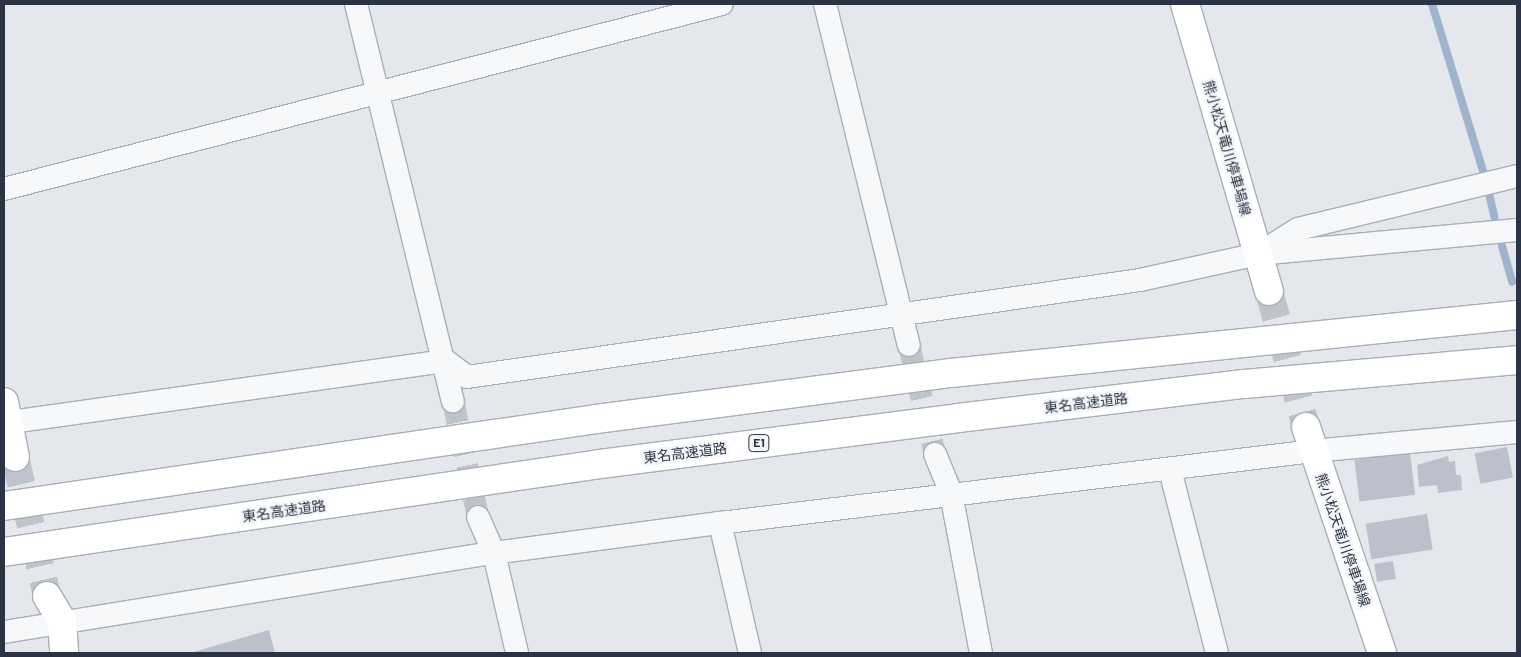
<!DOCTYPE html>
<html>
<head>
<meta charset="utf-8">
<style>
  body { margin:0 }
  #map { position:relative; width:1521px; height:657px; overflow:hidden; background:#e4e7ec; font-family:Barlow,"Noto Sans JP",sans-serif }
  div>[style] { position:absolute }
  .stream>* { height:8px; margin:-4px; padding:0 4px; transform-origin:4px; border-radius:4px; background:#9fb4cc }
  .building>* { inset:0; background:#bbc0ca; transform-origin:0 0 }
  .street-tunnel>* { height:22px; margin-top:-11px; transform-origin:0; background:repeating-linear-gradient(90deg,#bfc3cb 0 22px,transparent 0 33px) }
  .secondary-tunnel>* { height:28px; margin-top:-14px; transform-origin:0; background:repeating-linear-gradient(90deg,#bfc3cb 0 28px,transparent 0 42px) }
  .roads { filter:drop-shadow(1px 0 #a9aeb7) drop-shadow(-1px 0 #a9aeb7) drop-shadow(0 1px #a9aeb7) drop-shadow(0 -1px #a9aeb7) }
  .street>* { height:22px; margin:-11px; padding:0 11px; transform-origin:11px; border-radius:11px; background:#f7f8fa }
  .secondary>* { height:28px; margin:-14px; padding:0 14px; transform-origin:14px; border-radius:14px; background:#fff }
  .highway>* { height:28px; margin:-14px; padding:0 14px; transform-origin:14px; border-radius:14px; background:#fff }
  span { translate:-50% -50%; white-space:nowrap; text-align:center; line-height:1.15; -webkit-text-stroke:5px #f4f6f9; paint-order:stroke }
  .shield-label span { padding:1px 4px; background:#f4f6f9; border:1px solid; border-radius:4px; -webkit-text-stroke-width:0 }
  .shield-label { font-size:12px; color:#2b3445; font-weight:700 }
  .street-label { font-size:14px; color:#2b3445 }
  .frame { position:absolute; inset:0; border:5px solid #2b3445; pointer-events:none }
</style>
</head>
<body>
<div id="map">
  <div class="stream">
    <div style="left:1432px;top:4px;width:181px;rotate:73deg"></div>
    <div style="left:1488px;top:189px;width:28px;rotate:77deg"></div>
    <div style="left:1502px;top:246px;width:37px;rotate:74deg"></div>
  </div>
  <div class="building">
    <div style="left:1507px;top:447px;width:31px;height:33px;rotate:79deg"></div>
    <div style="left:1410px;top:453px;width:42px;height:56px;rotate:83deg"></div>
    <div style="clip-path:polygon(1448px 456px,1449px 462px,1455px 461px,1456px 475px,1461px 475px,1462px 490px,1438px 493px,1437px 485px,1419px 487px,1417px 465px)"></div>
    <div style="left:1427px;top:514px;width:36px;height:62px;rotate:81deg"></div>
    <div style="left:1393px;top:561px;width:18px;height:19px;rotate:81deg"></div>
    <div style="clip-path:polygon(269px 630px,275px 653px,190px 653px)"></div>
  </div>
  <div class="street-tunnel">
    <div style="left:909px;top:345px;width:112px;rotate:76.6deg"></div>
    <div style="left:453px;top:401px;width:119px;rotate:77.8deg"></div>
  </div>
  <div class="secondary-tunnel">
    <div style="left:1269px;top:291px;width:141px;rotate:74.8deg"></div>
    <div style="left:15px;top:457px;width:143px;rotate:77deg"></div>
  </div>
  <div class="roads">
    <div class="street">
      <div style="left:356px;top:4px;width:409px;rotate:76.3deg"></div>
      <div style="left:825px;top:4px;width:351px;rotate:76.2deg"></div>
      <div style="left:4px;top:189px;width:741px;rotate:-14.45deg"></div>
      <div style="left:1263px;top:251px;width:41px;rotate:-32.2deg"></div>
      <div style="left:1298px;top:229px;width:225px;rotate:-13.6deg"></div>
      <div style="left:4px;top:423px;width:446px;rotate:-8deg"></div>
      <div style="left:446px;top:361px;width:26px;rotate:37deg"></div>
      <div style="left:467px;top:377px;width:680px;rotate:-8.2deg"></div>
      <div style="left:1140px;top:280px;width:121px;rotate:-12.4deg"></div>
      <div style="left:1258px;top:254px;width:260px;rotate:-5.3deg"></div>
      <div style="left:935px;top:454px;width:42px;rotate:67.7deg"></div>
      <div style="left:951px;top:493px;width:163px;rotate:79.4deg"></div>
      <div style="left:1170px;top:470px;width:189px;rotate:75.6deg"></div>
      <div style="left:478px;top:517px;width:39px;rotate:66deg"></div>
      <div style="left:494px;top:553px;width:103px;rotate:77deg"></div>
      <div style="left:720px;top:523px;width:133px;rotate:77deg"></div>
      <div style="left:4px;top:632px;width:496px;rotate:-9.2deg"></div>
      <div style="left:494px;top:553px;width:228px;rotate:-7.6deg"></div>
      <div style="left:720px;top:523px;width:597px;rotate:-6.92deg"></div>
      <div style="left:1313px;top:451px;width:205px;rotate:-5.3deg"></div>
    </div>
    <div class="secondary">
      <div style="left:1185px;top:4px;width:299px;rotate:73.7deg"></div>
      <div style="left:4px;top:402px;width:56px;rotate:78.7deg"></div>
      <div style="left:1306px;top:427px;width:238px;rotate:71.4deg"></div>
      <div style="left:47px;top:596px;width:29px;rotate:59deg"></div>
      <div style="left:62px;top:621px;width:32px;rotate:86deg"></div>
    </div>
    <div class="highway">
      <div style="left:4px;top:506px;width:598px;rotate:-8.36deg"></div>
      <div style="left:596px;top:419px;width:358px;rotate:-7.4deg"></div>
      <div style="left:951px;top:373px;width:569px;rotate:-5.85deg"></div>
      <div style="left:4px;top:552px;width:602px;rotate:-8.4deg"></div>
      <div style="left:600px;top:464px;width:361px;rotate:-7.3deg"></div>
      <div style="left:958px;top:418px;width:288px;rotate:-6.8deg"></div>
      <div style="left:1244px;top:384px;width:274px;rotate:-5deg"></div>
    </div>
  </div>
  <div class="shield-label">
    <span style="left:759px;top:443px">E1</span>
  </div>
  <div class="street-label">
    <span style="left:1227px;top:148px;rotate:74deg">熊小松天竜川停車場線</span>
    <span style="left:1086px;top:403px;rotate:-7deg">東名高速道路</span>
    <span style="left:685px;top:453px;rotate:-7deg">東名高速道路</span>
    <span style="left:284px;top:511px;rotate:-8deg">東名高速道路</span>
    <span style="left:1343px;top:540px;rotate:71deg">熊小松天竜川停車場線</span>
  </div>
  <div class="frame"></div>
</div>
</body>
</html>
